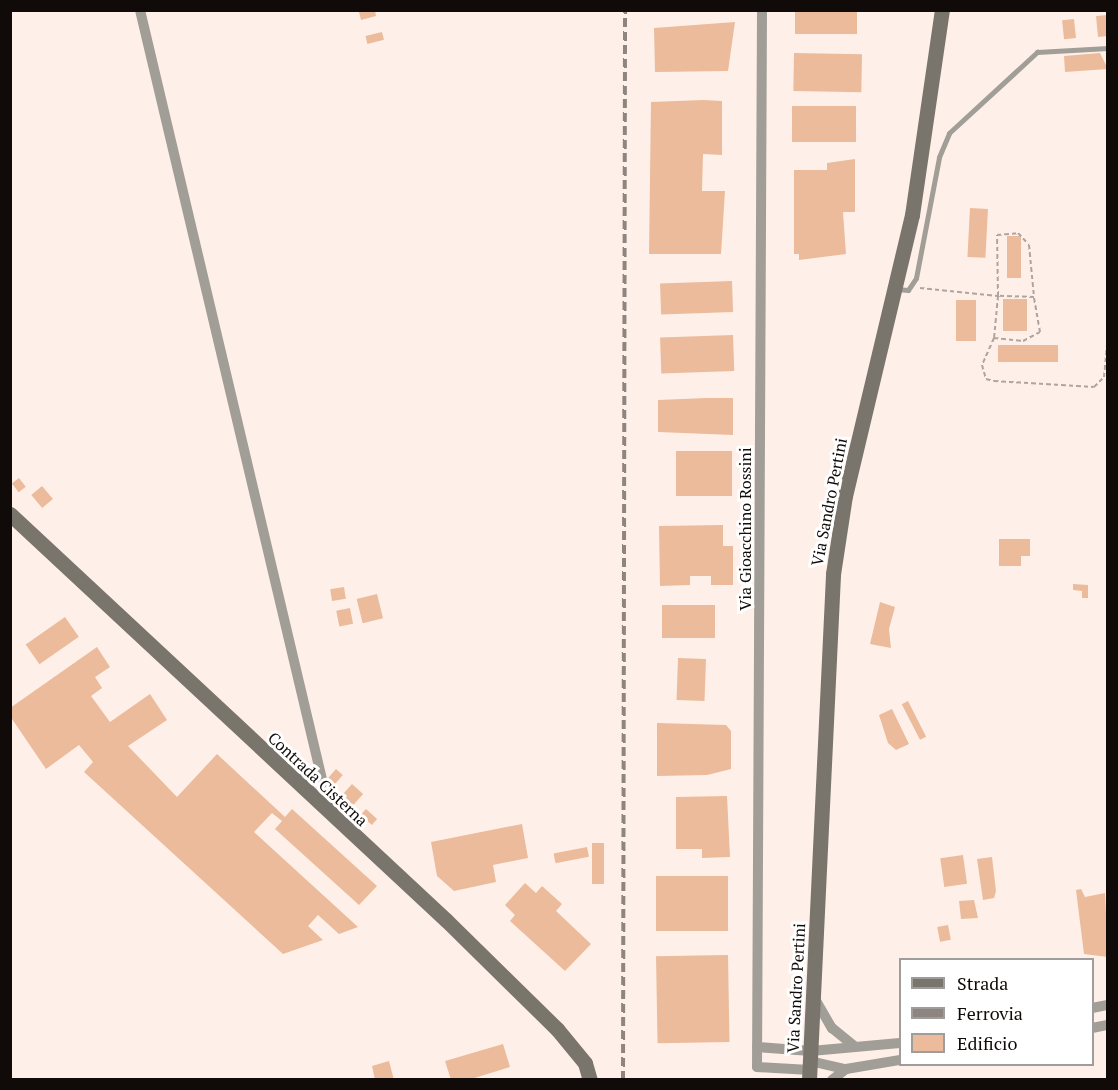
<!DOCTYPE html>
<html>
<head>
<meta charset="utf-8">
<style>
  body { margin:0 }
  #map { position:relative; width:1118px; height:1090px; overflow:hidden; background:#fef0e9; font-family:"PT Serif",serif }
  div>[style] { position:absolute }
  .building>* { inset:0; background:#ebbb9b; transform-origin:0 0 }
  .path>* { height:2px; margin-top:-1px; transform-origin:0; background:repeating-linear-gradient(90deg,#afa49e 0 4.5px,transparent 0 7.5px) }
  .lane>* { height:5px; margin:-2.5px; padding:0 2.5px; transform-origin:2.5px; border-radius:2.5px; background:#a19e97 }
  .street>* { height:10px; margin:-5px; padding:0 5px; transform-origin:5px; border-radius:5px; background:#a19e97 }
  .secondary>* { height:15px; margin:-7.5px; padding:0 7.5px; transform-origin:7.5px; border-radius:7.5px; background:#7a756c }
  .rail>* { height:4px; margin-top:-2px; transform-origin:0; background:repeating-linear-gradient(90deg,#8f8580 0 9px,transparent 0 13.5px) }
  span { translate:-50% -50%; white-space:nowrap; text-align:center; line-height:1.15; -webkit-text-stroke:6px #fff; paint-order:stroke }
  .street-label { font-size:16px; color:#100b08 }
  .frame { position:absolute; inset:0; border:12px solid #100b08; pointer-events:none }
  .legend { position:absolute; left:899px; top:958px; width:195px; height:108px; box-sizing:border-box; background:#fff; border:2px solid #9f9d9c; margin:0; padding:8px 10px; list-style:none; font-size:18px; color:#100b08 }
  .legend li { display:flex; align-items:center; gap:12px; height:30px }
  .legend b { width:30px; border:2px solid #9f9d9c }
</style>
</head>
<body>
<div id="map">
  <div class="building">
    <div style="clip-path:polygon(375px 10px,376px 16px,361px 20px,359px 12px)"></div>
    <div style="left:795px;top:10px;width:62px;height:24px"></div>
    <div style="clip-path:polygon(1108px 15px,1108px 36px,1098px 37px,1096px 16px)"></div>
    <div style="left:1074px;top:19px;width:19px;height:12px;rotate:84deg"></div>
    <div style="clip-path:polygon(735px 22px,728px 71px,655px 72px,654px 28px)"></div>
    <div style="left:382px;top:32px;width:8px;height:17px;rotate:76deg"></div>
    <div style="left:794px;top:53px;width:68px;height:38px;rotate:1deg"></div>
    <div style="clip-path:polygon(1100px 53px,1108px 69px,1065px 72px,1064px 56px)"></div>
    <div style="clip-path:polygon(703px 100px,722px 101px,722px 155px,703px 154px,702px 191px,725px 191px,721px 254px,649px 254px,651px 102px)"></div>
    <div style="left:792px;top:106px;width:64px;height:36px"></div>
    <div style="clip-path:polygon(855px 159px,855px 212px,843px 212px,846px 254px,799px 260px,799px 254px,794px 254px,794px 170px,827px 170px,827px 163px)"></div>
    <div style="left:970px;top:208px;width:18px;height:49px;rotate:3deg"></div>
    <div style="left:1007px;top:236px;width:14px;height:42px"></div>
    <div style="left:732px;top:281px;width:31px;height:72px;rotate:88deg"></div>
    <div style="left:1027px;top:299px;width:32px;height:24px;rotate:90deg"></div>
    <div style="left:956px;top:300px;width:20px;height:41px"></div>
    <div style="left:733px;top:335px;width:36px;height:73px;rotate:88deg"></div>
    <div style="left:998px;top:345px;width:60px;height:17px"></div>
    <div style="clip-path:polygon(706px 398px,733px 398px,733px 435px,658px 432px,658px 400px)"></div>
    <div style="left:732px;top:451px;width:45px;height:56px;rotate:90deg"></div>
    <div style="left:19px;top:478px;width:11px;height:9px;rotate:52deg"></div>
    <div style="left:42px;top:486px;width:17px;height:14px;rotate:50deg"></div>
    <div style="clip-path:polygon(723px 525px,723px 546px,733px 546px,733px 585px,711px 585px,711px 576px,690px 576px,690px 585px,660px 586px,659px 526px)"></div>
    <div style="left:741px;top:532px;width:7px;height:16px"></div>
    <div style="clip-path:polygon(999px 539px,1030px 539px,1030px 556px,1021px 556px,1021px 566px,999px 566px)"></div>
    <div style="clip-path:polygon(1073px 584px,1088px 585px,1088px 598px,1082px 598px,1082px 591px,1073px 590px)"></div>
    <div style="left:344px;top:587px;width:12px;height:14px;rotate:81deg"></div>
    <div style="left:377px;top:594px;width:25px;height:21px;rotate:76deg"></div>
    <div style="clip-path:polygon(880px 602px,895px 607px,889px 629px,891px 648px,870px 644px)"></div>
    <div style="left:662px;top:605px;width:53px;height:33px"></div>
    <div style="left:350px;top:608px;width:16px;height:14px;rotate:79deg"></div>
    <div style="left:65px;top:617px;width:24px;height:48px;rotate:55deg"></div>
    <div style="clip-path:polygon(97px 647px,110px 667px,95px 677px,102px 688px,91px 696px,110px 722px,150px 694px,167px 720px,128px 746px,177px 797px,217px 754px,285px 817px,292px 809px,377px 886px,359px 905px,275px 829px,282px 821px,272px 813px,254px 832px,358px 927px,339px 934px,318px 915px,308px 926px,323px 940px,283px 954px,84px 772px,93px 762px,79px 745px,46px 769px,10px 716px,10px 708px)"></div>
    <div style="left:678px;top:658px;width:28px;height:42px;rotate:2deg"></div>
    <div style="left:908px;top:701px;width:40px;height:7px;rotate:63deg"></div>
    <div style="clip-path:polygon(892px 709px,909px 744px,896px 750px,888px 743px,879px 715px)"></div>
    <div style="clip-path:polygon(657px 723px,726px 725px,731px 731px,731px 769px,707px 775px,657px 776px)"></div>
    <div style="left:336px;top:769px;width:9px;height:12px;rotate:41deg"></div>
    <div style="left:352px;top:784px;width:15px;height:17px;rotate:42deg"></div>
    <div style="clip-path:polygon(727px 796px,730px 857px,702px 858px,702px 849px,676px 849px,676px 797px)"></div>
    <div style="left:366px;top:809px;width:15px;height:8px;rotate:42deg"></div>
    <div style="clip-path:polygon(522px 824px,528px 858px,493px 865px,496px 882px,454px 891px,437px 876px,431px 842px)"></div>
    <div style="left:592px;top:843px;width:12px;height:41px"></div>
    <div style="left:587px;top:847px;width:10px;height:34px;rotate:79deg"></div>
    <div style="left:963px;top:855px;width:29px;height:23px;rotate:82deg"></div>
    <div style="clip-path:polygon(992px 857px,996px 891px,994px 898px,983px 900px,977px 859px)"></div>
    <div style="left:656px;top:876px;width:72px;height:55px"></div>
    <div style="clip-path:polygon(525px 883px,536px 893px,542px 886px,562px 904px,556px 911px,591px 944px,565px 971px,510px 921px,515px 915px,505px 905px)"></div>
    <div style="clip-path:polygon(1081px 889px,1085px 897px,1105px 893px,1108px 957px,1084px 954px,1076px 890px)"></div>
    <div style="clip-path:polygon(974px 900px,978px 918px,961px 919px,959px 901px)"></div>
    <div style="left:948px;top:925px;width:15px;height:11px;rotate:79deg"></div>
    <div style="left:728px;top:955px;width:87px;height:72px;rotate:89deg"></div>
    <div style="clip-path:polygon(503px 1044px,510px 1067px,468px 1080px,451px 1080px,445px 1061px)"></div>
    <div style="clip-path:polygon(389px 1061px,394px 1080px,375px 1080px,372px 1066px)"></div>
  </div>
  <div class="path">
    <div style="left:920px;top:288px;width:78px;rotate:5.9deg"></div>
    <div style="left:998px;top:296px;width:42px;rotate:95.4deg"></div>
    <div style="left:994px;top:338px;width:30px;rotate:114deg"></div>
    <div style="left:982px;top:365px;width:15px;rotate:74deg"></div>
    <div style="left:986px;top:379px;width:8px;rotate:14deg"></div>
    <div style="left:994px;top:381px;width:100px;rotate:3.4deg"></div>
    <div style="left:1094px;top:387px;width:14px;rotate:-45deg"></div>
    <div style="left:1104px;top:377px;width:43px;rotate:-84.7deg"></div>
    <div style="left:994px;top:338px;width:29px;rotate:6deg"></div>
    <div style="left:1023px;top:341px;width:19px;rotate:-28deg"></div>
    <div style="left:1040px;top:332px;width:36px;rotate:-100deg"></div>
    <div style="left:1034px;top:297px;width:36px;rotate:-178deg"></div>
    <div style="left:998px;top:296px;width:61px;rotate:-90.9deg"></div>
    <div style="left:997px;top:235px;width:21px;rotate:-5deg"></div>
    <div style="left:1018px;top:233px;width:16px;rotate:47deg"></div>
    <div style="left:1029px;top:245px;width:52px;rotate:84.5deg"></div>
  </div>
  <div class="lane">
    <div style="left:897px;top:289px;width:11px;rotate:5deg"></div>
    <div style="left:908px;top:290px;width:14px;rotate:-56deg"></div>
    <div style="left:916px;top:278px;width:123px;rotate:-79.2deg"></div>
    <div style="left:939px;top:157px;width:26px;rotate:-67deg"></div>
    <div style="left:949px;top:133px;width:120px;rotate:-42.6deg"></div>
    <div style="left:1037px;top:52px;width:71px;rotate:-3.2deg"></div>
  </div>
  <div class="street">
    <div style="left:140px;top:10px;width:825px;rotate:76.69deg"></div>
    <div style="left:762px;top:10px;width:1057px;rotate:90.27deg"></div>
    <div style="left:757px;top:1067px;width:53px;rotate:3.2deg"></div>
    <div style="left:815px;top:999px;width:34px;rotate:60deg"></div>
    <div style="left:832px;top:1028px;width:28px;rotate:39deg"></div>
    <div style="left:1092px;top:1008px;width:16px;rotate:-11deg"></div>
    <div style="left:1092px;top:1028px;width:16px;rotate:-11deg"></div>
    <div style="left:757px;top:1047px;width:54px;rotate:4.2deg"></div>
    <div style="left:811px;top:1051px;width:89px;rotate:-5.1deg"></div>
    <div style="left:810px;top:1061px;width:37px;rotate:13deg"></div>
    <div style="left:846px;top:1069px;width:55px;rotate:-9.5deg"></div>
    <div style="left:832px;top:1080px;width:18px;rotate:-38deg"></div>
  </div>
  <div class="secondary">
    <div style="left:10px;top:514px;width:596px;rotate:42.96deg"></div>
    <div style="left:446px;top:920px;width:156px;rotate:44.5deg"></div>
    <div style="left:557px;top:1029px;width:44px;rotate:50.5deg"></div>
    <div style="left:585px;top:1063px;width:18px;rotate:74deg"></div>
    <div style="left:809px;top:1080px;width:507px;rotate:-87.28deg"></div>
    <div style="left:833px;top:574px;width:79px;rotate:-81.3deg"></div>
    <div style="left:845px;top:496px;width:289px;rotate:-76.6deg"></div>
    <div style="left:912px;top:215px;width:207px;rotate:-81.7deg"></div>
  </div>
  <div class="rail">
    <div style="left:623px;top:1080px;width:1070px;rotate:-89.89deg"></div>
  </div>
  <div class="street-label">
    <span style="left:829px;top:502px;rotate:-79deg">Via Sandro Pertini</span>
    <span style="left:745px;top:529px;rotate:-90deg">Via Gioacchino Rossini</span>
    <span style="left:318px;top:779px;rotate:43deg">Contrada Cisterna</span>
    <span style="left:796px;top:988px;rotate:-87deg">Via Sandro Pertini</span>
  </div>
  <div class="frame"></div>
  <ul class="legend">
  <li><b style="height:8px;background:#7a756c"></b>Strada</li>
  <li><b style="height:8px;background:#8f8580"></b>Ferrovia</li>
  <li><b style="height:16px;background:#ebbb9b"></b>Edificio</li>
  </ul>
</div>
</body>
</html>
